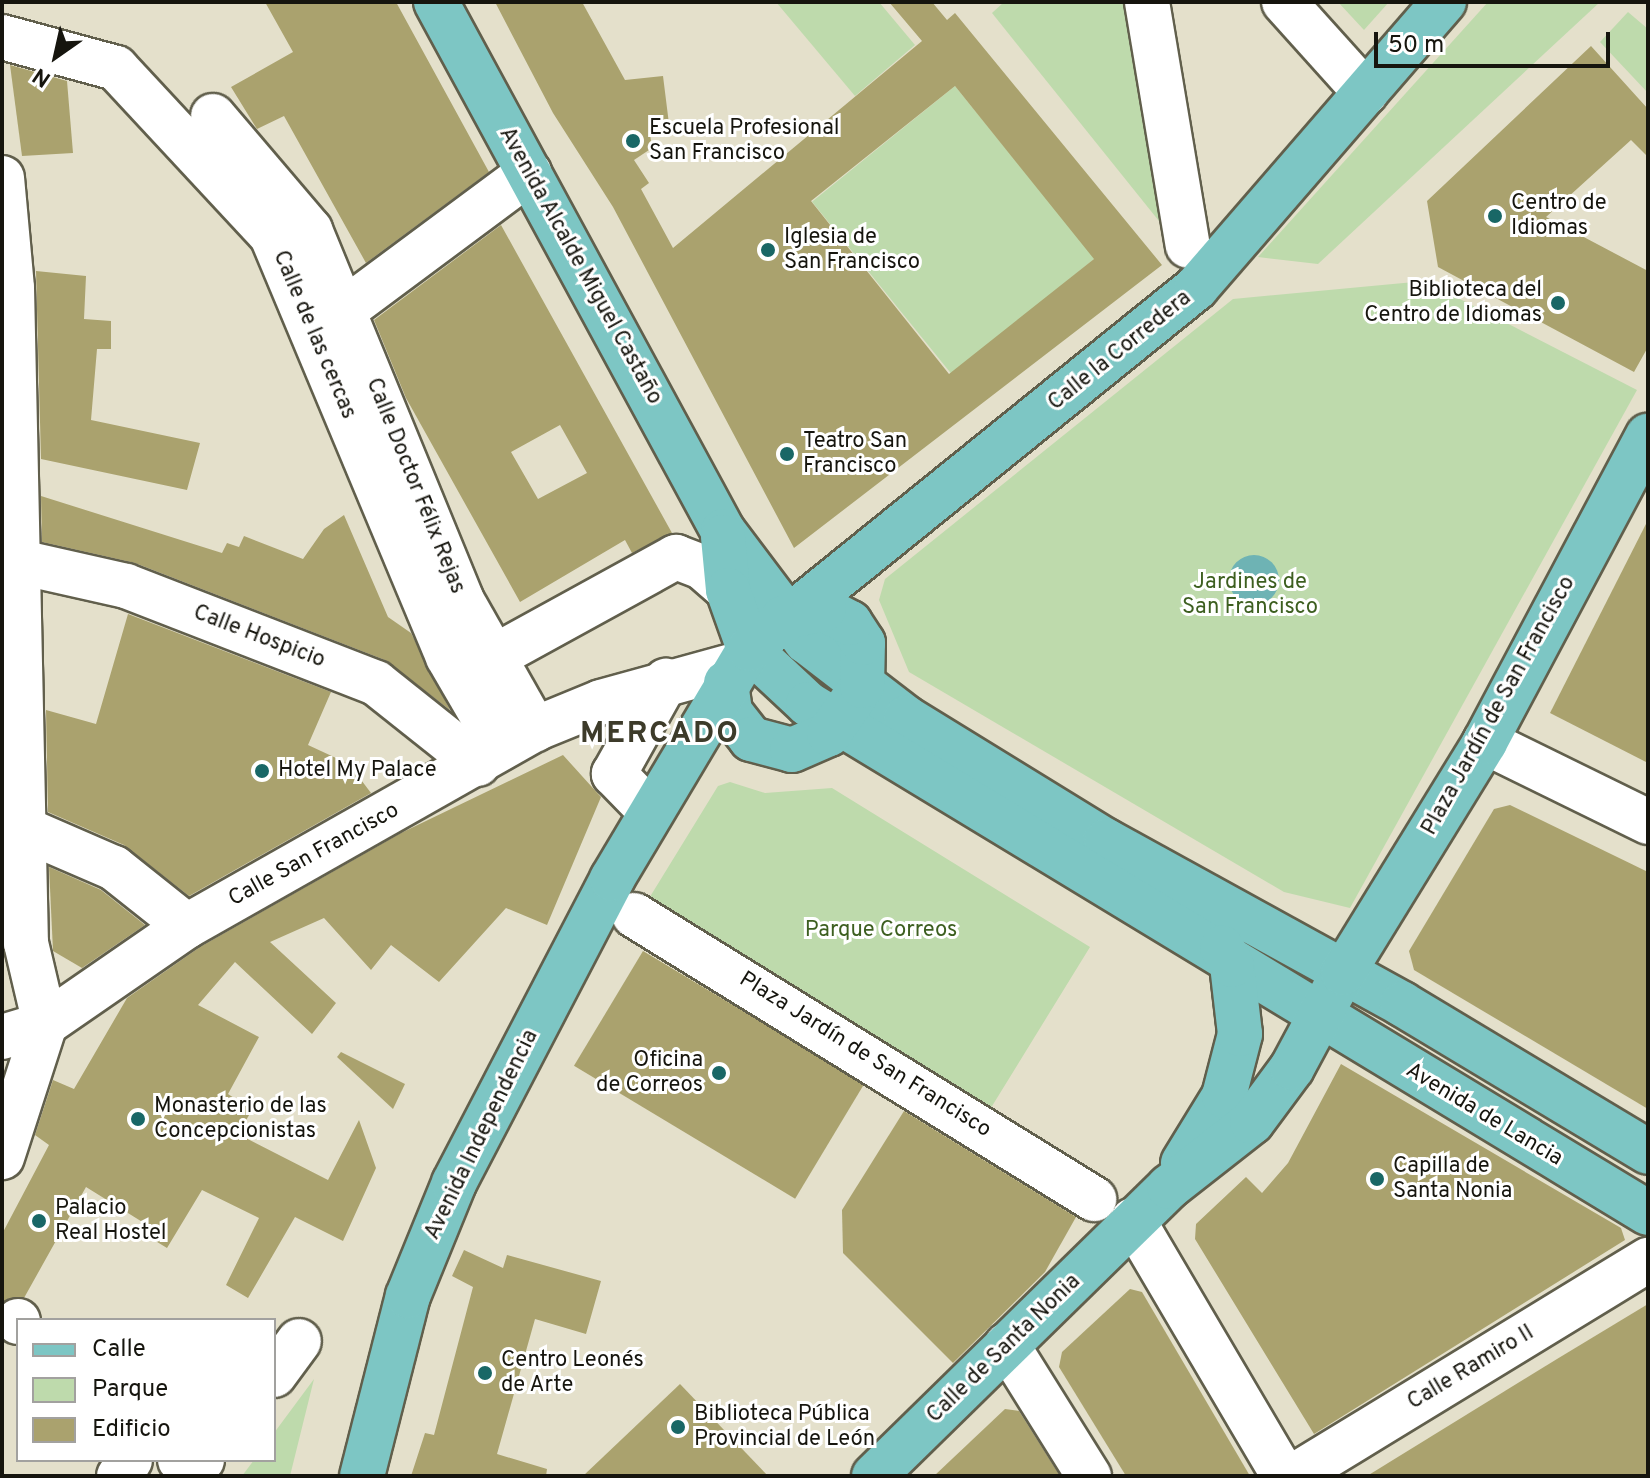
<!DOCTYPE html>
<html>
<head>
<meta charset="utf-8">
<style>
  body { margin:0 }
  #map { position:relative; width:1650px; height:1478px; overflow:hidden; background:#e4e0cb; font-family:Overpass,sans-serif }
  div>[style] { position:absolute }
  .green>* { inset:0; background:#bedaac; transform-origin:0 0 }
  .water>* { inset:0; background:#6eb3b4 }
  .round { border-radius:50% }
  .building>* { inset:0; background:#aaa26e; transform-origin:0 0 }
  .roads { filter:drop-shadow(2px 0 #615f4c) drop-shadow(-2px 0 #615f4c) drop-shadow(0 2px #615f4c) drop-shadow(0 -2px #615f4c) }
  .minor>* { height:44px; margin:-22px; padding:0 22px; transform-origin:22px; border-radius:22px; background:#fff }
  .major>* { height:44px; margin:-22px; padding:0 22px; transform-origin:22px; border-radius:22px; background:#7dc6c4 }
  .dots>* { width:22px; height:22px; translate:-50% -50%; box-sizing:border-box; border:4px solid #fff; border-radius:50% }
  span { translate:-50% -50%; white-space:nowrap; text-align:center; line-height:1.15; -webkit-text-stroke:6px #fff; paint-order:stroke }
  .poi-label { font-size:22px; color:#16150e }
  .left { translate:0 -50%; text-align:left }
  .right { translate:-100% -50%; text-align:right }
  .street-label { font-size:22px; color:#16150e }
  .park-label { font-size:22px; color:#3d5f20 }
  .district-label { font-size:30px; color:#3d3b2a; font-weight:700; letter-spacing:2px }
  .frame { position:absolute; inset:0; border:4px solid #16150e; pointer-events:none }
  .legend { position:absolute; left:16px; top:1318px; width:260px; height:144px; box-sizing:border-box; background:#fff; border:2px solid #a2a19f; margin:0; padding:10px 14px; list-style:none; font-size:24px; color:#16150e }
  .legend li { display:flex; align-items:center; gap:16px; height:40px }
  .legend b { width:40px; border:2px solid #a2a19f }
  .north { position:absolute; left:16px; top:16px; width:80px; height:80px; -webkit-text-stroke:6px #fff; paint-order:stroke; rotate:214deg; font-size:22px; font-weight:700; line-height:32px; text-align:center; color:#16150e }
  .north::after { content:''; display:block; margin:auto; width:28px; height:36px; background:#16150e; clip-path:polygon(50% 0,100% 100%,50% 72%,0 100%) }
  .scale { position:absolute; left:1374px; top:32px; width:236px; height:36px; box-sizing:border-box; border:4px solid #16150e; border-top:0; padding-left:10px; font-size:24px; line-height:28px; white-space:nowrap; color:#16150e; -webkit-text-stroke:6px #fff; paint-order:stroke }
</style>
</head>
<body>
<div id="map">
  <div class="green">
    <div style="clip-path:polygon(776px 2px,879px 2px,915px 45px,855px 96px)"></div>
    <div style="clip-path:polygon(1004px 2px,1133px 2px,1171px 236px,992px 13px)"></div>
    <div style="clip-path:polygon(1338px 2px,1389px 2px,1364px 30px)"></div>
    <div style="clip-path:polygon(1488px 2px,1600px 2px,1318px 264px,1258px 257px)"></div>
    <div style="clip-path:polygon(1628px 12px,1648px 29px,1648px 93px,1600px 42px)"></div>
    <div style="left:955px;top:86px;width:222px;height:184px;rotate:51deg"></div>
    <div style="clip-path:polygon(1425px 281px,1637px 390px,1350px 908px,1284px 892px,909px 672px,879px 600px,885px 579px,1233px 299px)"></div>
    <div style="clip-path:polygon(730px 782px,765px 793px,832px 788px,1090px 947px,989px 1111px,648px 900px,718px 786px)"></div>
    <div style="clip-path:polygon(314px 1379px,290px 1476px,242px 1476px,254px 1460px,274px 1460px,274px 1433px)"></div>
  </div>
  <div class="water">
    <div class="round" style="left:1229px;top:555px;width:50px;height:50px"></div>
  </div>
  <div class="building">
    <div style="clip-path:polygon(265px 2px,396px 2px,489px 172px,366px 263px,284px 116px,257px 129px,231px 87px,293px 52px)"></div>
    <div style="clip-path:polygon(evenodd,495px 2px,582px 2px,625px 80px,663px 76px,670px 132px,650px 134px,652px 148px,634px 160px,649px 183px,641px 189px,673px 248px,922px 41px,889px 2px,932px 2px,947px 20px,955px 13px,1162px 265px,794px 548px,613px 207px,553px 113px,495px 2px,955px 86px,1094px 259px,949px 374px,811px 201px,955px 86px)"></div>
    <div style="clip-path:polygon(1591px 46px,1648px 109px,1648px 157px,1631px 140px,1546px 217px,1648px 271px,1648px 347px,1634px 372px,1438px 267px,1427px 201px)"></div>
    <div style="clip-path:polygon(10px 65px,67px 81px,73px 153px,22px 156px)"></div>
    <div style="clip-path:polygon(evenodd,501px 225px,672px 533px,632px 553px,625px 540px,520px 602px,406px 398px,374px 320px,501px 225px,560px 425px,587px 473px,538px 499px,511px 452px,560px 425px)"></div>
    <div style="clip-path:polygon(36px 271px,86px 276px,84px 319px,111px 321px,111px 349px,97px 349px,91px 420px,200px 443px,187px 490px,41px 459px)"></div>
    <div style="clip-path:polygon(41px 496px,222px 553px,227px 543px,239px 547px,244px 536px,303px 559px,324px 529px,344px 515px,388px 617px,411px 633px,450px 710px,385px 660px,135px 563px,42px 542px)"></div>
    <div style="clip-path:polygon(1648px 520px,1648px 763px,1550px 713px)"></div>
    <div style="clip-path:polygon(128px 614px,331px 692px,308px 745px,349px 764px,371px 793px,189px 896px,124px 845px,48px 812px,46px 710px,96px 724px)"></div>
    <div style="clip-path:polygon(563px 755px,601px 797px,547px 925px,506px 908px,439px 982px,391px 945px,371px 970px,324px 918px,270px 942px,336px 1003px,312px 1034px,235px 962px,198px 1005px,259px 1037px,228px 1094px,252px 1110px,238px 1134px,328px 1180px,359px 1120px,376px 1168px,343px 1241px,295px 1217px,248px 1298px,226px 1285px,259px 1218px,202px 1190px,167px 1248px,139px 1231px,144px 1223px,86px 1187px,24px 1298px,2px 1303px,2px 1234px,49px 1145px,35px 1135px,53px 1080px,74px 1089px,127px 998px,200px 947px,401px 833px)"></div>
    <div style="clip-path:polygon(1510px 805px,1648px 872px,1648px 1109px,1414px 970px,1409px 951px,1494px 809px)"></div>
    <div style="clip-path:polygon(49px 867px,101px 890px,145px 925px,82px 968px,53px 951px)"></div>
    <div style="left:643px;top:951px;width:258px;height:134px;rotate:31deg"></div>
    <div style="clip-path:polygon(341px 1052px,405px 1084px,393px 1109px,337px 1057px)"></div>
    <div style="clip-path:polygon(1341px 1064px,1621px 1228px,1625px 1240px,1314px 1434px,1195px 1239px,1196px 1224px,1246px 1177px,1262px 1193px,1288px 1163px)"></div>
    <div style="clip-path:polygon(904px 1111px,1076px 1217px,1045px 1272px,953px 1363px,843px 1253px,842px 1210px)"></div>
    <div style="clip-path:polygon(464px 1250px,503px 1268px,507px 1255px,601px 1281px,586px 1334px,535px 1319px,497px 1454px,547px 1469px,546px 1476px,411px 1476px,425px 1433px,434px 1435px,473px 1287px,452px 1276px)"></div>
    <div style="clip-path:polygon(1130px 1289px,1142px 1292px,1250px 1476px,1126px 1476px,1059px 1367px,1062px 1352px)"></div>
    <div style="clip-path:polygon(1648px 1304px,1648px 1476px,1367px 1476px,1557px 1359px)"></div>
    <div style="clip-path:polygon(680px 1384px,768px 1476px,583px 1476px)"></div>
    <div style="clip-path:polygon(1005px 1409px,1019px 1411px,1060px 1476px,934px 1476px)"></div>
  </div>
  <div class="roads">
    <div class="minor">
      <div style="left:1147px;top:2px;width:247px;rotate:80.5deg"></div>
      <div style="left:1284px;top:2px;width:122px;rotate:48deg"></div>
      <div style="left:2px;top:37px;width:118px;rotate:15.2deg"></div>
      <div style="left:116px;top:68px;width:229px;rotate:47.1deg"></div>
      <div style="left:272px;top:236px;width:456px;rotate:67.3deg"></div>
      <div style="left:448px;top:657px;width:105px;rotate:59.8deg"></div>
      <div style="left:213px;top:116px;width:150px;rotate:49.6deg"></div>
      <div style="left:310px;top:230px;width:399px;rotate:67.7deg"></div>
      <div style="left:461px;top:599px;width:150px;rotate:60.4deg"></div>
      <div style="left:2px;top:178px;width:110px;rotate:84.8deg"></div>
      <div style="left:12px;top:288px;width:655px;rotate:88.78deg"></div>
      <div style="left:26px;top:943px;width:83px;rotate:76.8deg"></div>
      <div style="left:45px;top:1024px;width:140px;rotate:107.9deg"></div>
      <div style="left:343px;top:311px;width:232px;rotate:-36.6deg"></div>
      <div style="left:2px;top:558px;width:127px;rotate:12.7deg"></div>
      <div style="left:126px;top:586px;width:268px;rotate:21.2deg"></div>
      <div style="left:376px;top:683px;width:130px;rotate:38.5deg"></div>
      <div style="left:492px;top:658px;width:210px;rotate:-28.8deg"></div>
      <div style="left:676px;top:557px;width:28px;rotate:21deg"></div>
      <div style="left:702px;top:567px;width:35px;rotate:41deg"></div>
      <div style="left:1485px;top:742px;width:182px;rotate:26.1deg"></div>
      <div style="left:650px;top:811px;width:52px;rotate:-134.2deg"></div>
      <div style="left:614px;top:774px;width:107px;rotate:-60.8deg"></div>
      <div style="left:26px;top:830px;width:96px;rotate:23.4deg"></div>
      <div style="left:114px;top:868px;width:93px;rotate:38.5deg"></div>
      <div style="left:634px;top:915px;width:541px;rotate:31.69deg"></div>
      <div style="left:2px;top:1037px;width:45px;rotate:-16.8deg"></div>
      <div style="left:45px;top:1024px;width:173px;rotate:-34.6deg"></div>
      <div style="left:187px;top:926px;width:400px;rotate:-29.5deg"></div>
      <div style="left:535px;top:729px;width:71px;rotate:-22.2deg"></div>
      <div style="left:601px;top:702px;width:143px;rotate:-15.4deg"></div>
      <div style="left:1133px;top:1220px;width:297px;rotate:59.5deg"></div>
      <div style="left:18px;top:1321px;width:1px;rotate:90deg"></div>
      <div style="left:1007px;top:1345px;width:155px;rotate:58deg"></div>
      <div style="left:274px;top:1375px;width:42px;rotate:-53.7deg"></div>
      <div style="left:180px;top:1460px;width:22px"></div>
      <div style="left:119px;top:1476px;width:19px;rotate:-55deg"></div>
      <div style="left:1294px;top:1476px;width:415px;rotate:-31.4deg"></div>
    </div>
    <div class="major">
      <div style="left:436px;top:2px;width:602px;rotate:61.52deg"></div>
      <div style="left:723px;top:531px;width:138px;rotate:53deg"></div>
      <div style="left:806px;top:641px;width:126px;rotate:37.6deg"></div>
      <div style="left:906px;top:718px;width:235px;rotate:31.6deg"></div>
      <div style="left:1106px;top:841px;width:338px;rotate:28.8deg"></div>
      <div style="left:1402px;top:1004px;width:287px;rotate:31deg"></div>
      <div style="left:723px;top:537px;width:53px;rotate:84.6deg"></div>
      <div style="left:728px;top:590px;width:63px;rotate:70.4deg"></div>
      <div style="left:749px;top:649px;width:81px;rotate:43deg"></div>
      <div style="left:808px;top:704px;width:982px;rotate:31.21deg"></div>
      <div style="left:726px;top:683px;width:29px;rotate:82deg"></div>
      <div style="left:730px;top:712px;width:34px;rotate:52deg"></div>
      <div style="left:751px;top:739px;width:42px;rotate:15deg"></div>
      <div style="left:792px;top:750px;width:40px;rotate:-23.4deg"></div>
      <div style="left:829px;top:734px;width:58px;rotate:-55.5deg"></div>
      <div style="left:862px;top:686px;width:43px;rotate:-88.7deg"></div>
      <div style="left:863px;top:643px;width:24px;rotate:-123deg"></div>
      <div style="left:850px;top:623px;width:30px;rotate:-152deg"></div>
      <div style="left:824px;top:609px;width:42px;rotate:167.6deg"></div>
      <div style="left:1183px;top:1163px;width:79px;rotate:-58.5deg"></div>
      <div style="left:1224px;top:1096px;width:64px;rotate:-75.5deg"></div>
      <div style="left:1240px;top:1034px;width:69px;rotate:-96.6deg"></div>
      <div style="left:1232px;top:965px;width:20px;rotate:-120deg"></div>
      <div style="left:362px;top:1476px;width:186px;rotate:-75.7deg"></div>
      <div style="left:408px;top:1296px;width:122px;rotate:-67.8deg"></div>
      <div style="left:454px;top:1183px;width:343px;rotate:-62.5deg"></div>
      <div style="left:612px;top:879px;width:268px;rotate:-59.2deg"></div>
      <div style="left:749px;top:649px;width:575px;rotate:-38.92deg"></div>
      <div style="left:1196px;top:288px;width:379px;rotate:-49.1deg"></div>
      <div style="left:874px;top:1476px;width:413px;rotate:-44.4deg"></div>
      <div style="left:1169px;top:1187px;width:105px;rotate:-38.1deg"></div>
      <div style="left:1252px;top:1122px;width:67px;rotate:-53.5deg"></div>
      <div style="left:1292px;top:1068px;width:108px;rotate:-61.8deg"></div>
      <div style="left:1343px;top:973px;width:271px;rotate:-58.4deg"></div>
      <div style="left:1485px;top:742px;width:347px;rotate:-62deg"></div>
    </div>
  </div>
  <div class="dots">
    <div style="left:633px;top:141px;background:#196766"></div>
    <div style="left:1495px;top:216px;background:#196766"></div>
    <div style="left:768px;top:250px;background:#196766"></div>
    <div style="left:1558px;top:303px;background:#196766"></div>
    <div style="left:787px;top:454px;background:#196766"></div>
    <div style="left:262px;top:771px;background:#196766"></div>
    <div style="left:719px;top:1073px;background:#196766"></div>
    <div style="left:138px;top:1119px;background:#196766"></div>
    <div style="left:1377px;top:1179px;background:#196766"></div>
    <div style="left:39px;top:1221px;background:#196766"></div>
    <div style="left:485px;top:1373px;background:#196766"></div>
    <div style="left:678px;top:1427px;background:#196766"></div>
  </div>
  <div class="poi-label">
    <span class="left" style="left:649px;top:141px">Escuela Profesional<br>San Francisco</span>
    <span class="left" style="left:1511px;top:216px">Centro de<br>Idiomas</span>
    <span class="left" style="left:784px;top:250px">Iglesia de<br>San Francisco</span>
    <span class="right" style="left:1542px;top:303px">Biblioteca del<br>Centro de Idiomas</span>
    <span class="left" style="left:803px;top:454px">Teatro San<br>Francisco</span>
    <span class="left" style="left:278px;top:771px">Hotel My Palace</span>
    <span class="right" style="left:703px;top:1073px">Oficina<br>de Correos</span>
    <span class="left" style="left:154px;top:1119px">Monasterio de las<br>Concepcionistas</span>
    <span class="left" style="left:1393px;top:1179px">Capilla de<br>Santa Nonia</span>
    <span class="left" style="left:55px;top:1221px">Palacio<br>Real Hostel</span>
    <span class="left" style="left:501px;top:1373px">Centro Leonés<br>de Arte</span>
    <span class="left" style="left:694px;top:1427px">Biblioteca Pública<br>Provincial de León</span>
  </div>
  <div class="street-label">
    <span style="left:580px;top:266px;rotate:61deg">Avenida Alcalde Miguel Castaño</span>
    <span style="left:314px;top:335px;rotate:67deg">Calle de las cercas</span>
    <span style="left:1120px;top:351px;rotate:-39deg">Calle la Corredera</span>
    <span style="left:415px;top:486px;rotate:68deg">Calle Doctor Félix Rejas</span>
    <span style="left:259px;top:637px;rotate:21deg">Calle Hospicio</span>
    <span style="left:1499px;top:706px;rotate:-61deg">Plaza Jardín de San Francisco</span>
    <span style="left:314px;top:855px;rotate:-29deg">Calle San Francisco</span>
    <span style="left:865px;top:1055px;rotate:32deg">Plaza Jardín de San Francisco</span>
    <span style="left:1484px;top:1115px;rotate:31deg">Avenida de Lancia</span>
    <span style="left:482px;top:1135px;rotate:-64deg">Avenida Independencia</span>
    <span style="left:1004px;top:1349px;rotate:-44deg">Calle de Santa Nonia</span>
    <span style="left:1471px;top:1368px;rotate:-31deg">Calle Ramiro II</span>
  </div>
  <div class="park-label">
    <span style="left:1250px;top:595px">Jardines de<br>San Francisco</span>
    <span style="left:881px;top:931px">Parque Correos</span>
  </div>
  <div class="district-label">
    <span style="left:660px;top:735px">MERCADO</span>
  </div>
  <div class="frame"></div>
  <ul class="legend">
  <li><b style="height:10px;background:#7dc6c4"></b>Calle</li>
  <li><b style="height:22px;background:#bedaac"></b>Parque</li>
  <li><b style="height:22px;background:#aaa26e"></b>Edificio</li>
  </ul>
  <div class="north">N</div>
  <div class="scale">50 m</div>
</div>
</body>
</html>
